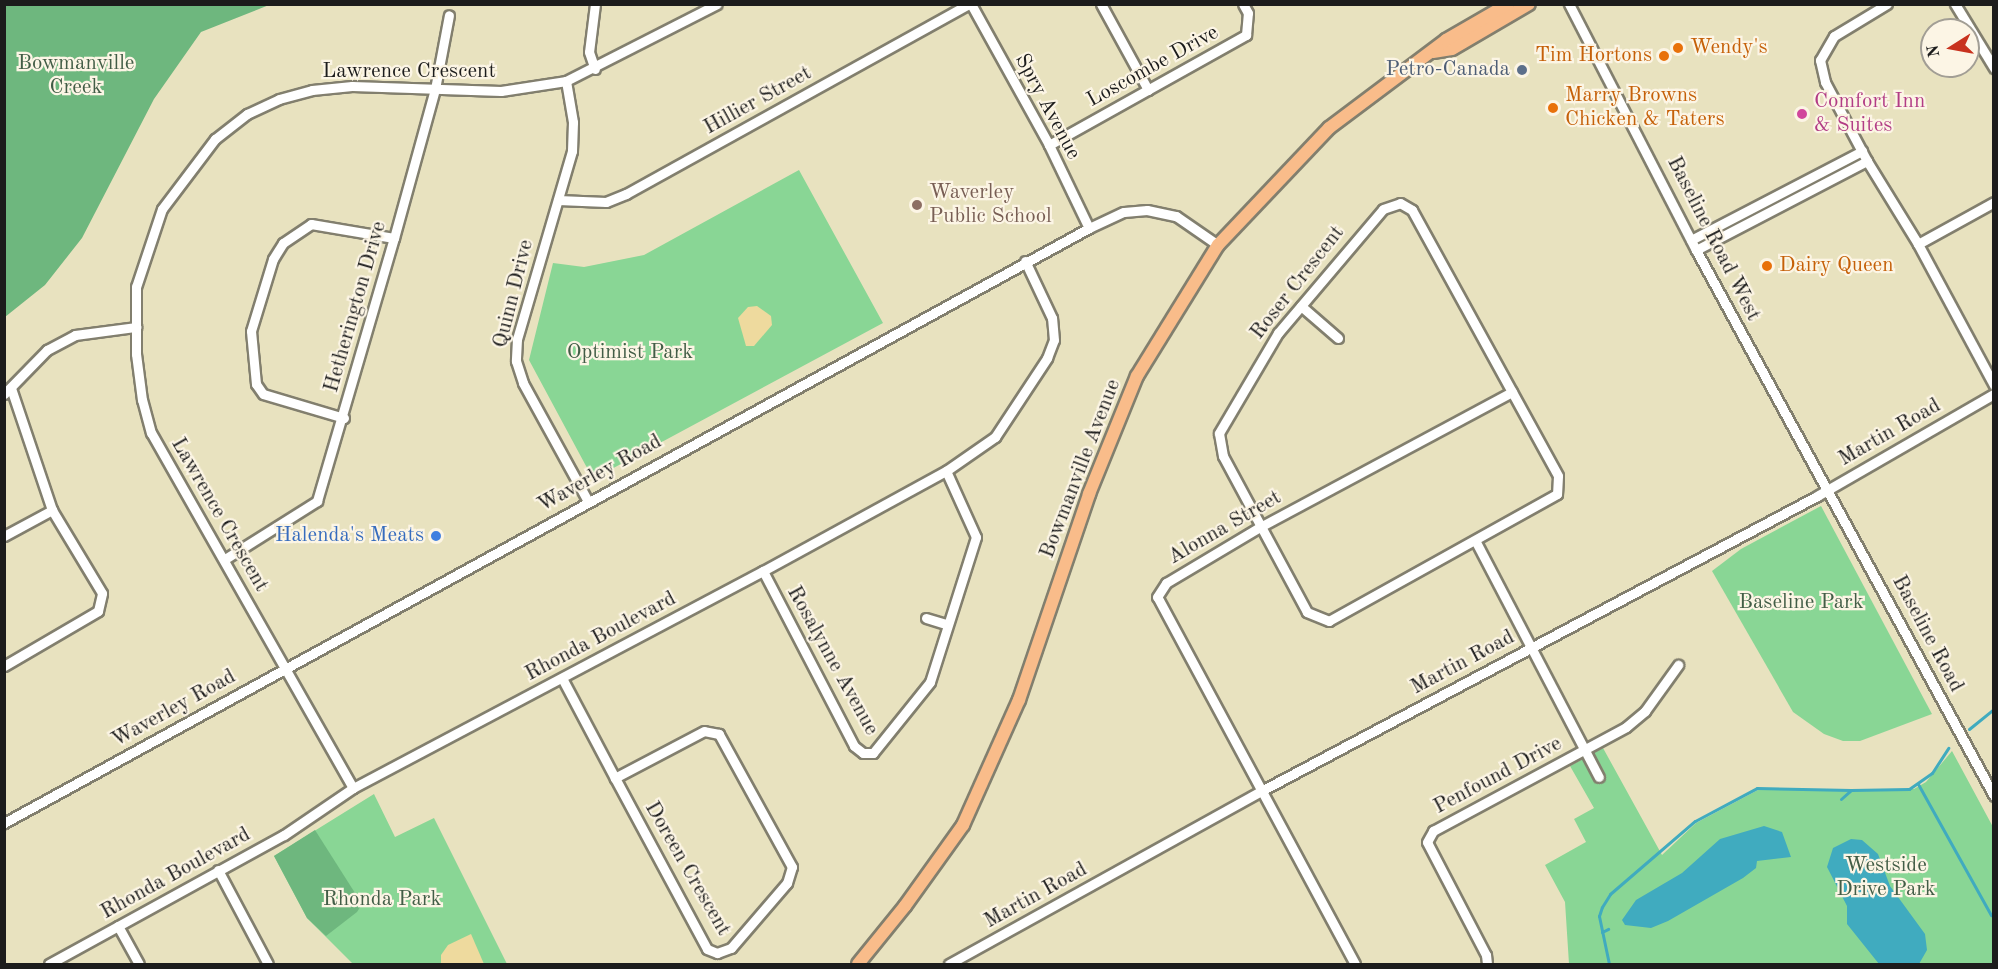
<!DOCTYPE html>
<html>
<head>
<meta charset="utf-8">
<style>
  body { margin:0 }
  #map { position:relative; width:1998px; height:969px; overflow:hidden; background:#e8e2bf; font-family:"Old Standard TT",serif }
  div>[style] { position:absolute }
  .green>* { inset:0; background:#89d695 }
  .forest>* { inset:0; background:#6eb77e }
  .sand>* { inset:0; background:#eeda9e }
  .water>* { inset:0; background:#40abbf }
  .stream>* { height:3px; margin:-1.5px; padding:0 1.5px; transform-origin:1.5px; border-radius:1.5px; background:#40abbf }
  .roads { filter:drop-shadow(2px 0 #827f6e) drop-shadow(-2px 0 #827f6e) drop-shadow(0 2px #827f6e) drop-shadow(0 -2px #827f6e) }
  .minor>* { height:9px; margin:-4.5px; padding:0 4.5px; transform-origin:4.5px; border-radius:4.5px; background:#fff }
  .major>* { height:12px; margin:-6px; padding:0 6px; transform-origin:6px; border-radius:6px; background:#f9bc8a }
  .dots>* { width:16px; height:16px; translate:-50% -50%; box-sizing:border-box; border:3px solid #fcf5e5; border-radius:50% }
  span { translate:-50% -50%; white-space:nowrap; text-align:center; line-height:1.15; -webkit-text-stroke:4.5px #fcf5e5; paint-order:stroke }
  .food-label { font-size:21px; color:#c56008 }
  .left { translate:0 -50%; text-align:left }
  .right { translate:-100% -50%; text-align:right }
  .park-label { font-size:21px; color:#425d46 }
  .street-label { font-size:21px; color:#1c1c1c }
  .service-label { font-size:21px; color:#4e5e75 }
  .hotel-label { font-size:21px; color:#b23c85 }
  .education-label { font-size:21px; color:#785e54 }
  .shop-label { font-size:21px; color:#366cbe }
  .frame { position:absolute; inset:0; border:6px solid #1c1c1c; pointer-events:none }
  .north { position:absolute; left:1920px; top:18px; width:60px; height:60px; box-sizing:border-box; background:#fcf5e5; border:2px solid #a29e95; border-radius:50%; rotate:259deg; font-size:16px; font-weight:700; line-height:24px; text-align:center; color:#1c1c1c }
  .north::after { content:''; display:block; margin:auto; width:21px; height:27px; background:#c8321e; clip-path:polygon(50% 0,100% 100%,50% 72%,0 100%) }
</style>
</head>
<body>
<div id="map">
  <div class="green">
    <div style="clip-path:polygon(799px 170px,883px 323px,593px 479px,529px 360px,553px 263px,584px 267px,644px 255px)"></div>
    <div style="clip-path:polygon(1821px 506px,1932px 714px,1860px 741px,1843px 741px,1824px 734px,1793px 712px,1712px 571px,1741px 549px)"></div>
    <div style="clip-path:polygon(1603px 748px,1662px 855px,1696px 823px,1758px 790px,1914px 789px,1926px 782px,1952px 751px,1993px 827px,1993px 964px,1569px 964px,1565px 902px,1545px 865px,1586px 842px,1574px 819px,1594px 808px,1570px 766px)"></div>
    <div style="clip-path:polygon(374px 794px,395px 837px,434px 818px,507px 964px,353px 964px,307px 918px,274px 856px)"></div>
  </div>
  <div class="forest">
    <div style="clip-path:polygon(5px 4px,269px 5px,201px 32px,154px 99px,82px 238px,45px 285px,5px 317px)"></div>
    <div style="clip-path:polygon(315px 830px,362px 904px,357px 912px,326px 936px,307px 918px,274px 856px)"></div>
  </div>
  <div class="sand">
    <div style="clip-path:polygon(757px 306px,771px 316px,772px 325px,754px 346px,746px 346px,738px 318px,748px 307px)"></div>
    <div style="clip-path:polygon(471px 934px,484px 964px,441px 964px,441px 955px,448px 945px)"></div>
  </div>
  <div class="water">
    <div style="clip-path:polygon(1764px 826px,1782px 832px,1791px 857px,1757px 861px,1756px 868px,1743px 878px,1668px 921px,1651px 928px,1625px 925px,1622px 920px,1636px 900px,1682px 873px,1720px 839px)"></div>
    <div style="clip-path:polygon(1851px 839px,1862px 840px,1878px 854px,1890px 886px,1925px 934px,1927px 950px,1919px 964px,1879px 964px,1847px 924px,1847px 906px,1827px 867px,1833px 848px)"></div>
  </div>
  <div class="stream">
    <div style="left:1969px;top:729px;width:32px;rotate:-39deg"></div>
    <div style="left:1918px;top:784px;width:150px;rotate:60.9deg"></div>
    <div style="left:1841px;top:799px;width:13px;rotate:-42deg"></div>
    <div style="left:1851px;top:790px;width:58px;rotate:-1deg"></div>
    <div style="left:1909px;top:789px;width:28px;rotate:-35deg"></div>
    <div style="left:1932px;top:773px;width:30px;rotate:-57deg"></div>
    <div style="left:1602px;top:932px;width:7px;rotate:-27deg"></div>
    <div style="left:1609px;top:964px;width:49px;rotate:-101.8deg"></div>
    <div style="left:1599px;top:916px;width:9px;rotate:-72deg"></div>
    <div style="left:1602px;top:907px;width:15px;rotate:-58deg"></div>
    <div style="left:1610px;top:894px;width:112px;rotate:-40.7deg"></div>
    <div style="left:1695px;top:821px;width:70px;rotate:-28deg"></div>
    <div style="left:1757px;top:788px;width:94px;rotate:1.2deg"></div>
  </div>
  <div class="roads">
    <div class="minor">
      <div style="left:595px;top:4px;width:48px;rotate:97.1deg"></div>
      <div style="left:589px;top:52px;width:18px;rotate:71deg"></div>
      <div style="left:971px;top:4px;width:161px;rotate:61deg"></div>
      <div style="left:1049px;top:145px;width:92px;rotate:64.3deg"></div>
      <div style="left:1101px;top:4px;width:98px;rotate:61.3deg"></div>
      <div style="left:1569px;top:4px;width:277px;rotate:62.7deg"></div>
      <div style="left:1696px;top:250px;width:622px;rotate:61.37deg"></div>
      <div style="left:1887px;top:4px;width:62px;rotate:148.9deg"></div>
      <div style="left:1834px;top:36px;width:28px;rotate:120deg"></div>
      <div style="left:1820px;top:60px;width:23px;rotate:77deg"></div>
      <div style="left:1825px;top:82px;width:89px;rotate:62deg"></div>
      <div style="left:1867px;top:161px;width:97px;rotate:58.4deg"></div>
      <div style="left:1918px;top:244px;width:87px;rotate:-28.9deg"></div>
      <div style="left:1955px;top:4px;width:75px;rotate:58.6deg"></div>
      <div style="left:566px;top:81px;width:42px;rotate:80.3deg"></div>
      <div style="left:573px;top:122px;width:29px;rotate:92deg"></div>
      <div style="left:572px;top:151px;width:196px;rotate:106.3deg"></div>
      <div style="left:517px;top:339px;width:22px;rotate:93deg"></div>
      <div style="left:516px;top:361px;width:23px;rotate:72deg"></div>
      <div style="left:523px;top:383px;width:135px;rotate:61.2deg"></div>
      <div style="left:1049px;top:145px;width:226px;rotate:-29.2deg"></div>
      <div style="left:1246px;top:35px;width:22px;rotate:-85deg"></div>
      <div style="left:1248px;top:13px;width:10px;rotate:-119deg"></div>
      <div style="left:558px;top:200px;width:48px;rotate:2.4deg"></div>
      <div style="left:606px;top:202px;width:22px;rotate:-22deg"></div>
      <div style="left:626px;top:194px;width:392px;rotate:-29deg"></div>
      <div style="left:1400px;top:203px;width:14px;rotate:30deg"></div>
      <div style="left:1412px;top:210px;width:303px;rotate:61.2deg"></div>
      <div style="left:1558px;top:476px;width:18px;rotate:93deg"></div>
      <div style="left:1557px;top:494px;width:261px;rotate:150.9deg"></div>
      <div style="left:1329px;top:621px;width:24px;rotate:-158deg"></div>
      <div style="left:1307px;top:612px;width:177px;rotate:-118.3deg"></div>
      <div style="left:1223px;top:456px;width:23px;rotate:-100deg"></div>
      <div style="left:1219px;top:433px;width:116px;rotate:-59.5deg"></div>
      <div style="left:1278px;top:333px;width:162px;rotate:-49.7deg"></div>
      <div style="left:1383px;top:209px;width:18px;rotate:-19deg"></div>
      <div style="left:1691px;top:240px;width:193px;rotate:-27.5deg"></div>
      <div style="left:1918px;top:244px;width:160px;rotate:61.7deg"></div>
      <div style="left:1696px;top:250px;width:193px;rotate:-27.5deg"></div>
      <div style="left:1301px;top:306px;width:49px;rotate:40.9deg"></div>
      <div style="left:4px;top:394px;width:62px;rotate:-45.7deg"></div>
      <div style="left:47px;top:350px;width:32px;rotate:-28deg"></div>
      <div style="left:75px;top:335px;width:62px;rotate:-7.5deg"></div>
      <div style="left:344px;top:418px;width:84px;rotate:-163.5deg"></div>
      <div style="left:263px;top:394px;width:12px;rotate:-125deg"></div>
      <div style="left:256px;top:384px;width:53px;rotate:-95.4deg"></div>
      <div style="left:251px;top:331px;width:75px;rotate:-73deg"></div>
      <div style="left:273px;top:259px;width:19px;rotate:-58deg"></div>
      <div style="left:283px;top:243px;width:34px;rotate:-34deg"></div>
      <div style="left:311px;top:224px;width:84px;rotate:9.6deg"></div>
      <div style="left:4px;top:536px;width:55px;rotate:-28.4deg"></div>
      <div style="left:1476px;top:542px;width:265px;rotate:62.4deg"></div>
      <div style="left:225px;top:559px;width:109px;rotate:-32.2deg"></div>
      <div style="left:317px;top:501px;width:274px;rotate:-73.7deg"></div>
      <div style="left:394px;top:238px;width:155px;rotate:-74.6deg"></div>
      <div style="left:435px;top:89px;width:75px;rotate:-79.3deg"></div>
      <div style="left:763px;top:571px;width:197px;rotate:62.5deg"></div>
      <div style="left:854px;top:746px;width:11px;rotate:38deg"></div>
      <div style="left:863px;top:753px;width:10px"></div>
      <div style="left:873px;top:753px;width:91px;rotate:-51.2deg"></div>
      <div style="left:930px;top:682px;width:152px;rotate:-72.4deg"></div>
      <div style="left:976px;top:537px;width:72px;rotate:-114.4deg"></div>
      <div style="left:926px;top:618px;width:21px;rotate:17deg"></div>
      <div style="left:4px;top:666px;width:109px;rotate:-30.3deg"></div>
      <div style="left:98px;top:611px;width:18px;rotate:-77deg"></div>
      <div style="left:102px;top:593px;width:97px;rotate:-121.1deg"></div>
      <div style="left:52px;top:510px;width:129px;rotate:-108.6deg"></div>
      <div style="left:562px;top:678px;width:113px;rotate:62.1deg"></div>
      <div style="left:615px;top:778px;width:194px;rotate:61.7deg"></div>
      <div style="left:707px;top:949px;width:11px;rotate:22deg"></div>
      <div style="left:717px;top:953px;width:15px;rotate:-20deg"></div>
      <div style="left:731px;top:948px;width:86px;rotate:-49.3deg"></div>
      <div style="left:787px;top:883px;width:17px;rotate:-73deg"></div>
      <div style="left:792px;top:867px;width:152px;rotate:-118.8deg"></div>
      <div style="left:719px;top:734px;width:15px;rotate:-169deg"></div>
      <div style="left:704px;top:731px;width:101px;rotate:152.2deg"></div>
      <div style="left:353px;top:788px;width:408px;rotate:-119.6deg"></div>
      <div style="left:151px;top:433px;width:34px;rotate:-105deg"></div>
      <div style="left:142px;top:400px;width:46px;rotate:-97.4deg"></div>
      <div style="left:136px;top:354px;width:67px;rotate:-90deg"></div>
      <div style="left:136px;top:287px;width:82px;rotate:-71.6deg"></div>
      <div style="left:162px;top:209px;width:88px;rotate:-52.9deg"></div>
      <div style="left:215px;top:139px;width:41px;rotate:-38deg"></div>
      <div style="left:247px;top:114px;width:35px;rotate:-25deg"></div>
      <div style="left:279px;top:99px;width:34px;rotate:-15deg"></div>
      <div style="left:312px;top:90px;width:40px;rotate:-5.7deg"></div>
      <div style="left:352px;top:86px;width:149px;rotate:1.9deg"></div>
      <div style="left:501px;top:91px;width:66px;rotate:-8.7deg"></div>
      <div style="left:566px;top:81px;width:169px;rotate:-27deg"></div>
      <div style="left:4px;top:823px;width:1237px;rotate:-28.74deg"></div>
      <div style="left:1089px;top:228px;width:38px;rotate:-25deg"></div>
      <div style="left:1124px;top:212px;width:23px;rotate:-5deg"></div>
      <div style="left:1147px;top:210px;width:30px;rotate:12deg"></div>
      <div style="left:1176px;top:216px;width:51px;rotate:34.6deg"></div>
      <div style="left:218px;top:870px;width:106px;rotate:62deg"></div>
      <div style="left:118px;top:926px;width:43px;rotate:61.1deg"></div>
      <div style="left:49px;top:964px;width:268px;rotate:-28.8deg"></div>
      <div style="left:284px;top:835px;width:83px;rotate:-34.3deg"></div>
      <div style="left:353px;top:788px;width:464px;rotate:-27.9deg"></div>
      <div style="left:763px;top:571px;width:209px;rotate:-28.7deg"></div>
      <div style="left:946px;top:471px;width:60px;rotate:-34.8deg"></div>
      <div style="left:995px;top:437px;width:95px;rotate:-56.6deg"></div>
      <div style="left:1047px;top:358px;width:19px;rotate:-69deg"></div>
      <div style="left:1054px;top:340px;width:22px;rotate:-95deg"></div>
      <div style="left:1052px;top:318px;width:63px;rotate:-115.3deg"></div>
      <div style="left:949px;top:964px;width:359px;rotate:-29deg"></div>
      <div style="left:1263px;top:790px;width:627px;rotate:-27.95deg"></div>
      <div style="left:1817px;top:496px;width:204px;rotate:-30deg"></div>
      <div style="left:1355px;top:964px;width:417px;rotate:-118.3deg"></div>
      <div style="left:1157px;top:597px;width:17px;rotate:-57deg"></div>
      <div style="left:1166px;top:583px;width:109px;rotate:-30.8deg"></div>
      <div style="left:1260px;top:527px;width:286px;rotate:-28.2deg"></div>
      <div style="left:1487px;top:964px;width:9px;rotate:-96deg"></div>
      <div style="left:1486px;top:955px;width:127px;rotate:-117.6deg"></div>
      <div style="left:1427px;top:842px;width:13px;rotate:-61deg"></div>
      <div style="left:1433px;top:831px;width:219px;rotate:-28.3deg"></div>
      <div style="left:1626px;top:727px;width:25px;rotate:-40deg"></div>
      <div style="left:1645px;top:711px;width:57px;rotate:-54.3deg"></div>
    </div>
    <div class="major">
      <div style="left:1433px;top:52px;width:19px;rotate:-9deg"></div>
      <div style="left:1452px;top:49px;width:89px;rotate:-30.3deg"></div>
      <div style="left:858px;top:964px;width:75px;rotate:-51deg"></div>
      <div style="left:905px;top:906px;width:100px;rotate:-54.4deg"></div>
      <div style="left:963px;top:825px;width:137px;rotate:-65.9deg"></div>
      <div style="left:1019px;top:700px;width:218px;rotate:-71.2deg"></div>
      <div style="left:1089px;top:494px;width:127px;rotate:-67.9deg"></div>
      <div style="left:1137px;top:376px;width:154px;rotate:-58.3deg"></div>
      <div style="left:1218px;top:245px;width:161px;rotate:-46.5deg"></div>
      <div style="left:1329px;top:128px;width:146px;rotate:-36.9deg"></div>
      <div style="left:1446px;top:40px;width:72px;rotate:-30.1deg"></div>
    </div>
  </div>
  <div class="dots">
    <div style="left:1678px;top:48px;background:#e8710a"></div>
    <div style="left:1664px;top:56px;background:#e8710a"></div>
    <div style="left:1522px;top:70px;background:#5c6f8a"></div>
    <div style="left:1553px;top:108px;background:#e8710a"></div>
    <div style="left:1802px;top:114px;background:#d1479c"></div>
    <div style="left:917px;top:205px;background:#8d6e63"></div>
    <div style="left:1767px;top:266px;background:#e8710a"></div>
    <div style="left:436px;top:536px;background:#3f7fe0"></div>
  </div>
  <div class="food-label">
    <span class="left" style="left:1690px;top:48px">Wendy's</span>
    <span class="right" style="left:1652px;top:56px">Tim Hortons</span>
    <span class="left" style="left:1565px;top:108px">Marry Browns<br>Chicken &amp; Taters</span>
    <span class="left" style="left:1779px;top:266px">Dairy Queen</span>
  </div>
  <div class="park-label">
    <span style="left:76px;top:76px">Bowmanville<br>Creek</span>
    <span style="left:630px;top:353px">Optimist Park</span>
    <span style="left:1801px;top:603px">Baseline Park</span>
    <span style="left:1886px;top:878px">Westside<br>Drive Park</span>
    <span style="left:382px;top:900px">Rhonda Park</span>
  </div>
  <div class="street-label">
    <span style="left:1153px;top:67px;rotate:-29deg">Loscombe Drive</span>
    <span style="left:409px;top:72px">Lawrence Crescent</span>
    <span style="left:758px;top:101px;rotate:-29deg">Hillier Street</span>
    <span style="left:1047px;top:107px;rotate:62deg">Spry Avenue</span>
    <span style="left:1713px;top:239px;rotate:63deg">Baseline Road West</span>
    <span style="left:1298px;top:283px;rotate:-52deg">Roser Crescent</span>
    <span style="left:514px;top:294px;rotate:-76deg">Quinn Drive</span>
    <span style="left:356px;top:307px;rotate:-74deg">Hetherington Drive</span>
    <span style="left:1890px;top:433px;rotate:-30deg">Martin Road</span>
    <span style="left:1081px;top:469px;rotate:-69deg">Bowmanville Avenue</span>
    <span style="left:600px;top:474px;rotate:-29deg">Waverley Road</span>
    <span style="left:219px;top:515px;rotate:60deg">Lawrence Crescent</span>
    <span style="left:1225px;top:528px;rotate:-30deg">Alonna Street</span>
    <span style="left:1927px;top:634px;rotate:62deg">Baseline Road</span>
    <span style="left:601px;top:637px;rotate:-28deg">Rhonda Boulevard</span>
    <span style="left:832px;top:661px;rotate:61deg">Rosalynne Avenue</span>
    <span style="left:1463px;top:663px;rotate:-28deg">Martin Road</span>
    <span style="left:174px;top:709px;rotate:-29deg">Waverley Road</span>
    <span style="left:1498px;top:776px;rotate:-28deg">Penfound Drive</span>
    <span style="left:687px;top:869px;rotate:60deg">Doreen Crescent</span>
    <span style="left:176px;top:874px;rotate:-29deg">Rhonda Boulevard</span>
    <span style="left:1036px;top:896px;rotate:-29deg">Martin Road</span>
  </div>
  <div class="service-label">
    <span class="right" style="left:1510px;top:70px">Petro-Canada</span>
  </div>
  <div class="hotel-label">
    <span class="left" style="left:1814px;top:114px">Comfort Inn<br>&amp; Suites</span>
  </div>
  <div class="education-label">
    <span class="left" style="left:929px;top:205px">Waverley<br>Public School</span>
  </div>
  <div class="shop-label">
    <span class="right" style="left:424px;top:536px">Halenda's Meats</span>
  </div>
  <div class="frame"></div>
  <div class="north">N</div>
</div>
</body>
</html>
